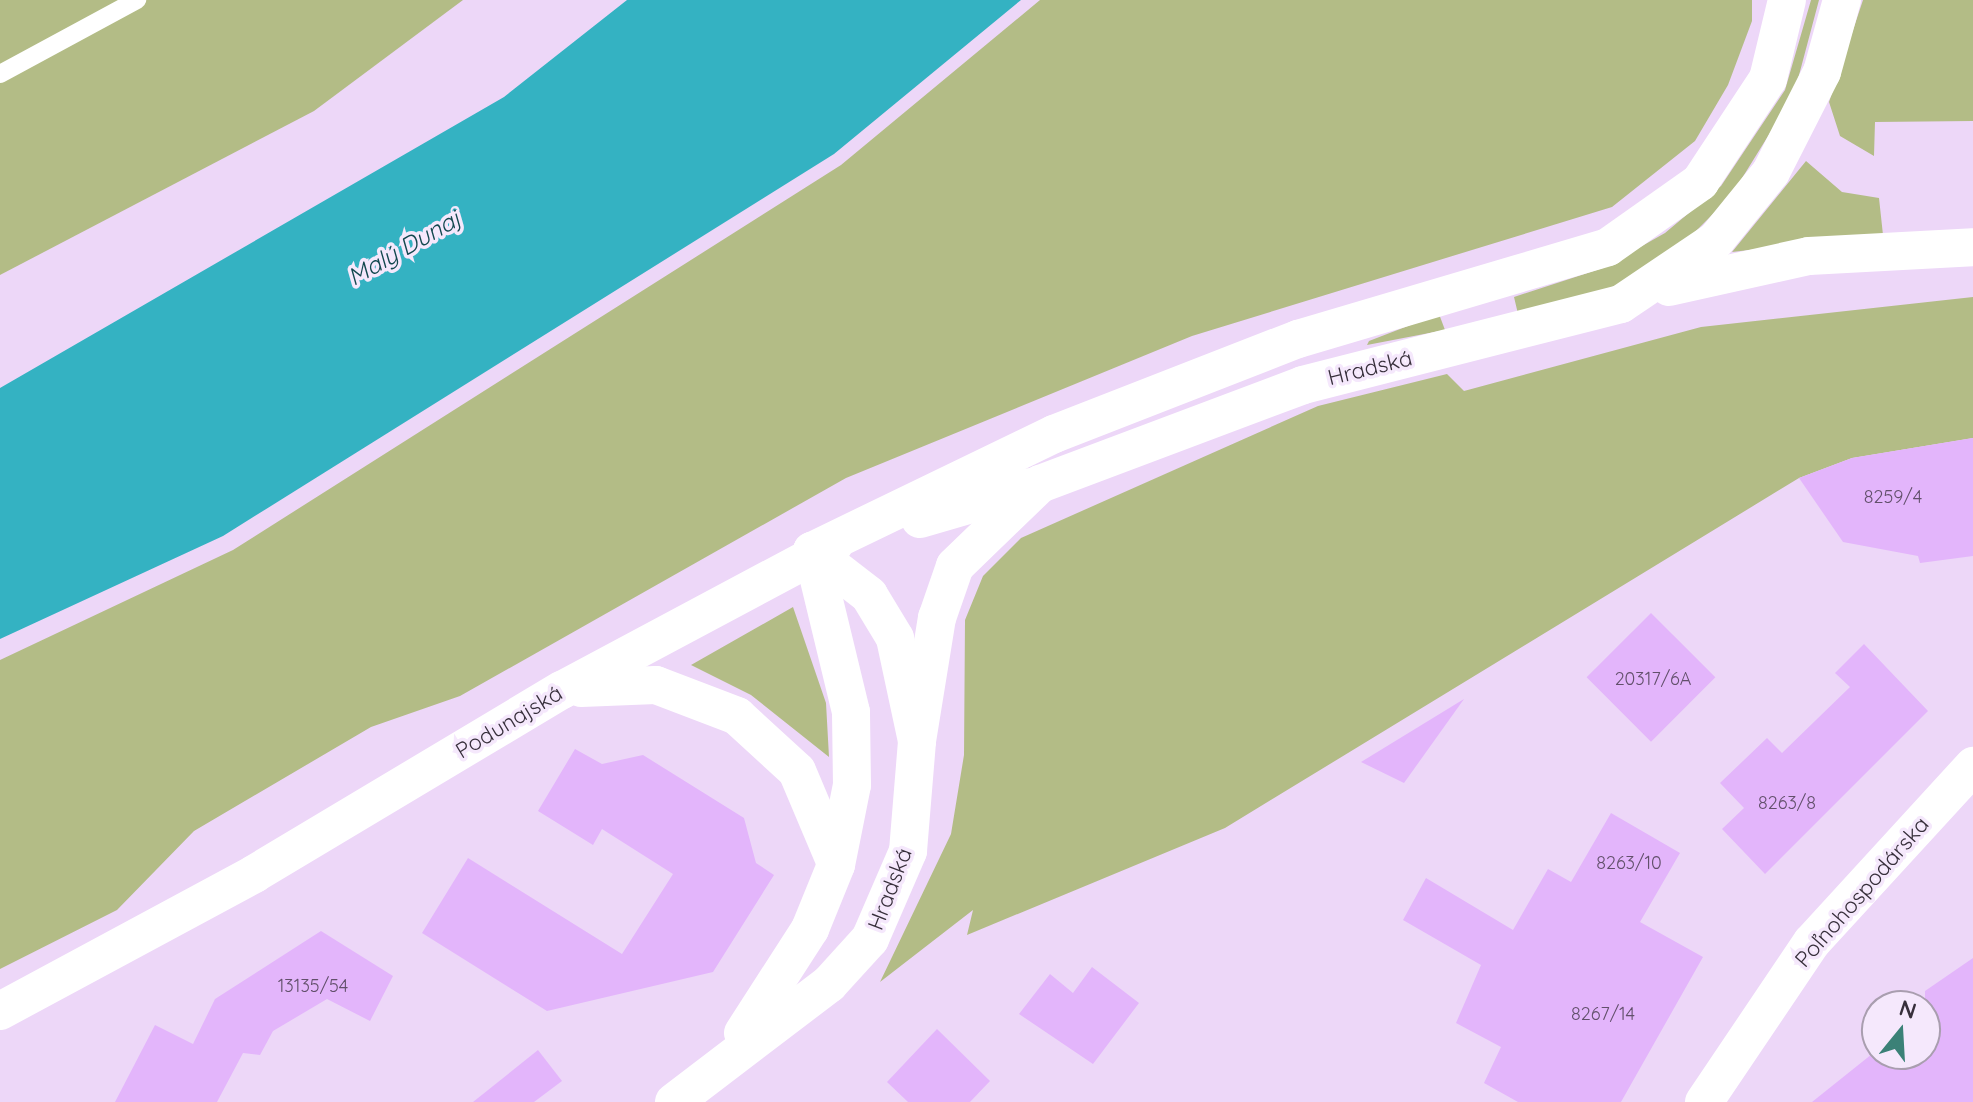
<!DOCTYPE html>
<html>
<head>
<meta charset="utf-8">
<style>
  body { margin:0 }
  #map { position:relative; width:1973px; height:1102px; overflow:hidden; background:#edd7f8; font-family:Quicksand,sans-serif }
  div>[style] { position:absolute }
  .green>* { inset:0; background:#b3bc86 }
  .water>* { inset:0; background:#34b2c2 }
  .building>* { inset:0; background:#e3b5fb; transform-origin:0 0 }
  .lane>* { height:18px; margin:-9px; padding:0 9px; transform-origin:9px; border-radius:9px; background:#fff }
  .street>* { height:38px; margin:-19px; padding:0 19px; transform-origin:19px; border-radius:19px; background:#fff }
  span { translate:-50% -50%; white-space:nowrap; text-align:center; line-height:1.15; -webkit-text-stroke:7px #f5e8fc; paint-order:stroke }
  .number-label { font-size:18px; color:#62506b }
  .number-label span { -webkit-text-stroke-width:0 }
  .street-label { font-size:22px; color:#372f3b }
  .water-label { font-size:24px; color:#13484f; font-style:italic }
  .north { position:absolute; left:1861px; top:990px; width:80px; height:80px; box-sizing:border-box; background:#f5e8fc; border:2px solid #a99eaf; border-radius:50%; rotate:18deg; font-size:22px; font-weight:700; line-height:32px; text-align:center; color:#372f3b }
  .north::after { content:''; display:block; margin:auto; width:28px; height:36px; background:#3b8177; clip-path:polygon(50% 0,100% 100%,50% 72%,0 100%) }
</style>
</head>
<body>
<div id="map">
  <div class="green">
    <div style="clip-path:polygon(0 0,463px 0,314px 111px,0 275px)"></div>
    <div style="clip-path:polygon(1040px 0,1752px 0,1752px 21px,1728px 85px,1695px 141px,1612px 207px,1192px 336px,846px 478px,460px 696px,371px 727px,194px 831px,117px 910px,0 969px,0 660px,233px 550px,841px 165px)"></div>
    <div style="clip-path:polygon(1811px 0,1819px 0,1794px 94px,1731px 196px,1693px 234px,1612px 288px,1518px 314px,1514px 297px,1603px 268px,1665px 233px,1721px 186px,1785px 90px)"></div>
    <div style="clip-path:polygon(1863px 0,1973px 0,1973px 121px,1875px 122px,1874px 156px,1840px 136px,1829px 102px)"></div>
    <div style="clip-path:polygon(1806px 161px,1842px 192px,1879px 198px,1883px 235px,1732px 252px)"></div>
    <div style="clip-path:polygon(1973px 297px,1973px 438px,1852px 458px,1799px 478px,1225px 828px,967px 935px,973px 910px,880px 982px,951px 834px,964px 755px,965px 620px,983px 576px,1021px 538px,1318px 406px,1447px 374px,1464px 391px,1701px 327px)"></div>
    <div style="clip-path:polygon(1439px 314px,1445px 330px,1367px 345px,1369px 341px)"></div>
    <div style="clip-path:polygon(793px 607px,826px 703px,829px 757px,751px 695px,691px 665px)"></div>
  </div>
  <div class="water">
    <div style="clip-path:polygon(627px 0,1021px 0,834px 154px,223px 536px,0 639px,0 388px,504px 97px)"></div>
  </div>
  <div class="building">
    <div style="clip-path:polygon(1973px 438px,1973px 556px,1920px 563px,1918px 556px,1843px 542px,1799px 478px,1852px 458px)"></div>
    <div style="left:1651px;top:613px;width:91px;height:91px;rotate:45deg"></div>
    <div style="clip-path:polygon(1864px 644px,1928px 711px,1765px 874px,1722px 829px,1744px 808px,1720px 783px,1767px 738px,1782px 753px,1850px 687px,1835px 673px)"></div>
    <div style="clip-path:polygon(1464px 699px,1404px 783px,1361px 762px)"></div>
    <div style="clip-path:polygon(575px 749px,602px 764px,643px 755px,744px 818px,756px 863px,774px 875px,713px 972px,547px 1011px,422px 933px,468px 858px,622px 954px,673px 874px,602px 829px,593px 845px,538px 811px)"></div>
    <div style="clip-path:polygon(1611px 813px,1680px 853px,1640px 922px,1703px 957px,1621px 1102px,1518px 1102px,1484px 1083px,1501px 1047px,1456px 1023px,1481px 965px,1403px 920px,1426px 878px,1513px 930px,1548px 869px,1571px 882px)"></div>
    <div style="clip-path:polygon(321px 931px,393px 976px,370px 1021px,327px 999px,273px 1031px,260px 1055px,243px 1053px,217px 1102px,115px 1102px,155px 1025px,193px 1044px,215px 999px)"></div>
    <div style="clip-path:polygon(1973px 958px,1973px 1102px,1812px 1102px,1877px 1050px,1925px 1054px,1925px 991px)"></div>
    <div style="clip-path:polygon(1092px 967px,1139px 1003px,1093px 1064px,1019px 1014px,1050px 974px,1073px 993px)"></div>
    <div style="clip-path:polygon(937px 1029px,990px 1081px,970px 1102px,908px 1102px,887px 1082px)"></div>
    <div style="clip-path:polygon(538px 1050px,562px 1081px,534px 1102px,473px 1102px)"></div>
  </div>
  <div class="lane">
    <div style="left:0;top:74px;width:156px;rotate:-28.4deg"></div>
  </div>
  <div class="street">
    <div style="left:1669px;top:287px;width:143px;rotate:-12.5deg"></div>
    <div style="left:1809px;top:256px;width:164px;rotate:-3.1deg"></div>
    <div style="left:920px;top:519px;width:115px;rotate:-16.2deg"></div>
    <div style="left:812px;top:551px;width:269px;rotate:-25.8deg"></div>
    <div style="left:1054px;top:434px;width:262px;rotate:-21.3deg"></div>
    <div style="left:1298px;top:339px;width:323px;rotate:-16.5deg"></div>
    <div style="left:1608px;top:247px;width:113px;rotate:-35.2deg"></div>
    <div style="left:1700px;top:182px;width:123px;rotate:-56.6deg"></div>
    <div style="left:1768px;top:79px;width:81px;rotate:-76.5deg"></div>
    <div style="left:581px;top:688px;width:75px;rotate:-2.3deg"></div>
    <div style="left:656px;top:685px;width:87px;rotate:20.9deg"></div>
    <div style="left:737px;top:716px;width:81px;rotate:42.5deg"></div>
    <div style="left:797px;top:771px;width:98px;rotate:67.1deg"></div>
    <div style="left:917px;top:741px;width:125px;rotate:-80.8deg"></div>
    <div style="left:937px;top:618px;width:55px;rotate:-70.9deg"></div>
    <div style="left:955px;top:566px;width:118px;rotate:-44deg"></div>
    <div style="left:1040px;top:484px;width:281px;rotate:-20.6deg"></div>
    <div style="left:1303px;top:385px;width:328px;rotate:-14.3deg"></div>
    <div style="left:1621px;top:304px;width:115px;rotate:-34deg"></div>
    <div style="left:1716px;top:240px;width:87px;rotate:-51deg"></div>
    <div style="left:1771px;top:172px;width:112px;rotate:-63deg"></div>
    <div style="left:1822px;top:72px;width:75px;rotate:-74.5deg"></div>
    <div style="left:0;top:1011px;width:289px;rotate:-28.3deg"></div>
    <div style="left:254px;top:874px;width:359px;rotate:-30.9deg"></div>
    <div style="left:562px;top:690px;width:308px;rotate:-28.1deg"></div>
    <div style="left:743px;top:1033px;width:124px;rotate:-57.2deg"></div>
    <div style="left:810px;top:929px;width:69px;rotate:-67.9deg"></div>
    <div style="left:836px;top:865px;width:82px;rotate:-78.7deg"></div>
    <div style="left:852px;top:785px;width:73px;rotate:-90.8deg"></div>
    <div style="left:851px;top:712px;width:166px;rotate:-103.6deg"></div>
    <div style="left:674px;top:1102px;width:195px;rotate:-37.3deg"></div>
    <div style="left:829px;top:984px;width:61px;rotate:-47.7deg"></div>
    <div style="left:870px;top:939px;width:96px;rotate:-66.6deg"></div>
    <div style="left:908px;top:851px;width:110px;rotate:-85.3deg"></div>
    <div style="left:917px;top:741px;width:105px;rotate:-102.1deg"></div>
    <div style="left:895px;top:638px;width:50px;rotate:-121.2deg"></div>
    <div style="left:869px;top:595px;width:72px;rotate:-142.3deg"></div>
    <div style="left:1704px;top:1102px;width:193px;rotate:-56deg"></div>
    <div style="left:1812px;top:942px;width:239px;rotate:-47.5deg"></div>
  </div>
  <div class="number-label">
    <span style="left:1893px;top:497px">8259/4</span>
    <span style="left:1653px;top:679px">20317/6A</span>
    <span style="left:1787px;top:803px">8263/8</span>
    <span style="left:1629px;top:863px">8263/10</span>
    <span style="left:313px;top:986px">13135/54</span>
    <span style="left:1603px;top:1014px">8267/14</span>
  </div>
  <div class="street-label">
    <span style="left:1370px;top:368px;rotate:-14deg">Hradská</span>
    <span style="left:509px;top:722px;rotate:-31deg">Podunajská</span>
    <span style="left:890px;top:889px;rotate:-69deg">Hradská</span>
    <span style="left:1862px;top:892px;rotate:-49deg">Poľnohospodárska</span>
  </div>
  <div class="water-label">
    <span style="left:404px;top:248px;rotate:-30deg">Malý Dunaj</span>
  </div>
  <div class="north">N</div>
</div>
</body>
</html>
